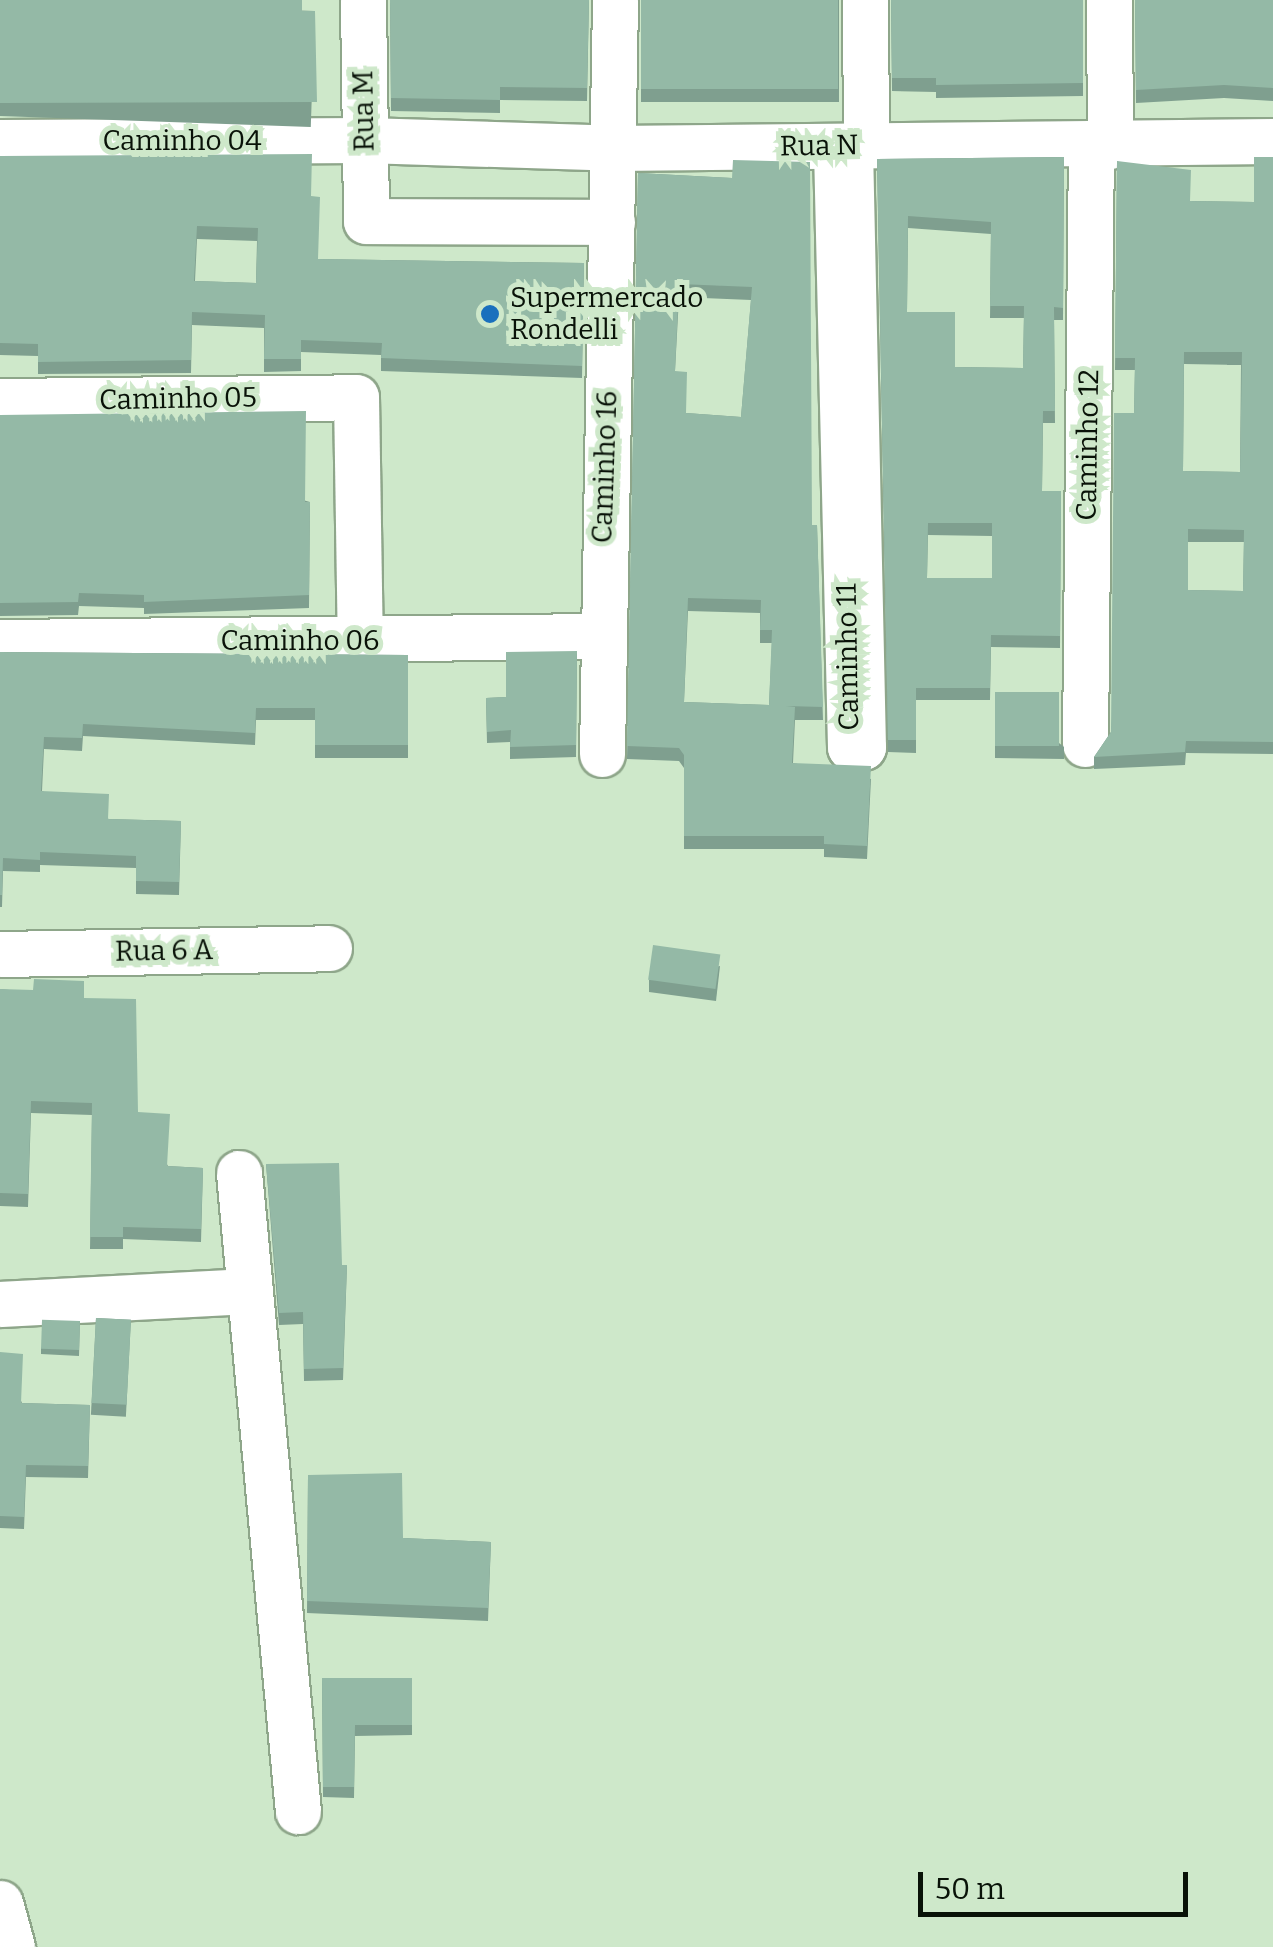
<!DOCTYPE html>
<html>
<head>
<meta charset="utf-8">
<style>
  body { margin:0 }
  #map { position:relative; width:1273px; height:1947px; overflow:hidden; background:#cee8ca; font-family:Bitter,serif }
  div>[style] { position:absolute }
  .roads { filter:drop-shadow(2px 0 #8ea68a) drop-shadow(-2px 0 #8ea68a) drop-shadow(0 2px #8ea68a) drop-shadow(0 -2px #8ea68a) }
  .minor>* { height:45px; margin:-22.5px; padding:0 22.5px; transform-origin:22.5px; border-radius:22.5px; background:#fff }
  .wall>* { inset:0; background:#7f9f8f; transform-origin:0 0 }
  .building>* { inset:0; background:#94b9a6; transform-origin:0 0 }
  .dots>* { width:28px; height:28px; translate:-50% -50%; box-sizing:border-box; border:5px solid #cee8ca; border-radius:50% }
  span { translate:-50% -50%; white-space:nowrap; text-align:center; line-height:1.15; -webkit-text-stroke:10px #cee8ca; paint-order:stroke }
  .street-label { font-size:28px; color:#091208 }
  .poi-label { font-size:28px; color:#091208 }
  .left { translate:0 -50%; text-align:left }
  .scale { position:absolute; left:918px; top:1872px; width:270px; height:45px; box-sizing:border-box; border:5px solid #091208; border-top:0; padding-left:12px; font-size:30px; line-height:35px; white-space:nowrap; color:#091208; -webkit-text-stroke:8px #cee8ca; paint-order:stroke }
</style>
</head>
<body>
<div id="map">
  <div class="roads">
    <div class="minor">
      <div style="left:363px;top:0;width:221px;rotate:89.2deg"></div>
      <div style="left:366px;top:221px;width:246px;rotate:0.2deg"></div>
      <div style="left:865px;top:0;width:145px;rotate:89.6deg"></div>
      <div style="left:1109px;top:0;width:146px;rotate:89.6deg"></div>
      <div style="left:0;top:142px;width:365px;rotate:-0.3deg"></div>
      <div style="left:365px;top:140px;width:249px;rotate:1.8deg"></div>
      <div style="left:614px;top:148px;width:659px;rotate:-0.61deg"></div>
      <div style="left:850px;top:147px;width:600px;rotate:88.76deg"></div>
      <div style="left:863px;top:747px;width:13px;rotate:180deg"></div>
      <div style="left:850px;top:747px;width:599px;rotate:-91.34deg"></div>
      <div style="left:836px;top:148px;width:14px;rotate:-4deg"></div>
      <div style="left:0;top:401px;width:356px;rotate:-0.6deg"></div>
      <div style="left:356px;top:397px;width:244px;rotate:89.1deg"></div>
      <div style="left:0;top:642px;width:601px;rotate:-0.57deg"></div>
      <div style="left:1085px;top:744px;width:598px;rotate:-89.43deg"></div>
      <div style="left:602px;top:754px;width:754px;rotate:-89.01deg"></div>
      <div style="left:0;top:954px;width:329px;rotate:-1deg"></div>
      <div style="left:239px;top:1173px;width:641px;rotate:84.72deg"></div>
      <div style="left:0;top:1304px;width:250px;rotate:-3deg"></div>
      <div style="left:0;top:1903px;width:46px;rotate:74.7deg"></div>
    </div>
  </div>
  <div class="wall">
    <div style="left:0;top:0;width:315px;height:116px;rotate:2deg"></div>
    <div style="clip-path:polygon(390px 0,589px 0,587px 101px,500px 100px,500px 113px,391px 111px)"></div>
    <div style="left:641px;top:0;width:198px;height:102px"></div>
    <div style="clip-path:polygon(891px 0,1083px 0,1083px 96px,936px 98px,936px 92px,892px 91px)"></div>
    <div style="clip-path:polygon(1135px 0,1273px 0,1273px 101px,1224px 98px,1136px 103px)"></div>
    <div style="clip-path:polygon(evenodd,0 156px,311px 196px,318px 259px,584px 263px,582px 378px,381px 371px,381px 355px,301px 352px,301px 371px,264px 372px,264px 328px,192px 325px,191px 373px,38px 374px,38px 356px,0 355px,0 156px,197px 239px,257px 241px,256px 283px,195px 281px,197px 239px)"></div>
    <div style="clip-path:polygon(evenodd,1064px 157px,1063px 320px,1054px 320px,1055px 423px,1043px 423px,1042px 491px,1061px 491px,1060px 648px,991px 647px,990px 700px,916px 700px,916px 753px,888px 752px,877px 159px,1064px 157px,908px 228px,991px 234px,990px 318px,1024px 318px,1023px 368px,955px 367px,907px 312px,908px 228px,1064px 157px,928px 535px,992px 536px,992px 578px,927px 578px,928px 535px)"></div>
    <div style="clip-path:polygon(evenodd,1273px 157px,1273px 754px,1186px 753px,1185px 765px,1094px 769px,1094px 757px,1111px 732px,1134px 413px,1135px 370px,1115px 370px,1117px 161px,1190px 201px,1254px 202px,1273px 157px,1184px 364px,1241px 365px,1240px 472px,1183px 471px,1184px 364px,1273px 157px,1188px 542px,1244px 542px,1243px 591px,1188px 590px,1188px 542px)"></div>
    <div style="clip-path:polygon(evenodd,638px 173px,732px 178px,812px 525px,817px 525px,823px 720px,795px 720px,793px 763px,871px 779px,867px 859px,824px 857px,824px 849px,684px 849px,684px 768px,679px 761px,627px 759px,638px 173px,679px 297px,751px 300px,741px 417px,686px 413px,675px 371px,679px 297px,638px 173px,688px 611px,760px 613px,760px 643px,772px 643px,769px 705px,684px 702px,688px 611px)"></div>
    <div style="clip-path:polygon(0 415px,310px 502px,309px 608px,144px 614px,144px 608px,79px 606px,78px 615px,0 616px)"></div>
    <div style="clip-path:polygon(577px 651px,576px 757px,510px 759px,510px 742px,487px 743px,486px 698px,506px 697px)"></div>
    <div style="clip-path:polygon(0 652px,408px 655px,408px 758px,315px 758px,315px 720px,256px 720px,255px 745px,83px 736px,82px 751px,44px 749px,42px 791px,109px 819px,181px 821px,179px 895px,136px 894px,136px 868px,40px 865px,40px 872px,3px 871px,2px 907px,0 907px)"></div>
    <div style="clip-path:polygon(995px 692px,1064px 747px,1064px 759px,995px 758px)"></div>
    <div style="clip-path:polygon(720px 966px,716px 1001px,649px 992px,649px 980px)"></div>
    <div style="clip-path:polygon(0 989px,84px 998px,138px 1112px,168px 1166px,203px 1168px,201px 1242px,123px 1239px,123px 1249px,90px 1249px,92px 1115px,31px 1113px,28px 1207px,0 1206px)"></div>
    <div style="clip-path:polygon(266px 1164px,342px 1265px,347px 1265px,343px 1380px,304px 1381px,303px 1324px,279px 1325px)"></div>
    <div style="left:96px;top:1318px;width:35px;height:97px;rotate:3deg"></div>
    <div style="clip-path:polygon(80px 1321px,79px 1356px,41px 1354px,41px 1348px)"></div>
    <div style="clip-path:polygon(0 1352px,22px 1403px,90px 1405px,88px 1478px,26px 1477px,24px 1529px,0 1528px)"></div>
    <div style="clip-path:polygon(308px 1475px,403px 1538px,491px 1542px,488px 1621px,307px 1613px)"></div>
    <div style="clip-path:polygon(322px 1678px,412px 1678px,412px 1735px,355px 1736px,354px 1798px,323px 1797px)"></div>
  </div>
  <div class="building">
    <div style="clip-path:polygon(0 0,302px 0,302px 11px,315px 11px,317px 102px,0 103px)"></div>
    <div style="clip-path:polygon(390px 0,589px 0,587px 88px,500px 87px,500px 100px,391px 98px)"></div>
    <div style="left:641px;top:0;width:197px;height:89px"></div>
    <div style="clip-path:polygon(891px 0,1083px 0,1083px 83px,936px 85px,936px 78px,892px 78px)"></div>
    <div style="clip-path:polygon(1135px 0,1273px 0,1273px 88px,1224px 85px,1136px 90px)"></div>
    <div style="clip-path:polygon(evenodd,312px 154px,311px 196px,320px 197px,318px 259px,584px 263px,582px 366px,381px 358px,382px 343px,301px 340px,301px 359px,264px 359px,265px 315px,192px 312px,191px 360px,38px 362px,38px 344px,0 343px,0 156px,312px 154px,197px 226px,258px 228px,256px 283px,194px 281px,197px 226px)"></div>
    <div style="clip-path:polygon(evenodd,1064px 157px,1063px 308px,1054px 307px,1055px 411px,1043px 411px,1042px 491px,1061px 491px,1060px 636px,991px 635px,990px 688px,916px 688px,916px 740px,888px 740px,877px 159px,1064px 157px,908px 216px,991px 222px,990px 306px,1024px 306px,1023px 368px,955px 367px,955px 312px,907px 312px,908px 216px,1064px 157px,928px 523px,992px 523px,992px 578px,927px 578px,928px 523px)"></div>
    <div style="clip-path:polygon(evenodd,1254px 157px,1273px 157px,1273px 742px,1186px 741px,1185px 752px,1094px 757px,1111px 732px,1114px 413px,1134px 413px,1135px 358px,1115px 358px,1117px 161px,1191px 170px,1190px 201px,1254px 202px,1254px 157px,1184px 352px,1242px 352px,1240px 472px,1183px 471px,1184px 352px,1254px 157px,1188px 529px,1244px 530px,1243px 591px,1188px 590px,1188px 529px)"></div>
    <div style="clip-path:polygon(evenodd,733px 160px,810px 162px,812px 525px,817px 525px,823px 707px,786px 706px,795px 707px,792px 763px,871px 766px,867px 846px,824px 844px,824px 836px,684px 836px,684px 755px,679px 748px,627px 746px,638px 173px,732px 178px,733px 160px,679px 284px,752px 287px,741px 417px,686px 413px,687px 372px,675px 371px,679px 284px,733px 160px,688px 598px,761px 600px,760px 630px,772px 630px,769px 705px,684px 702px,688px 598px)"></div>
    <div style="clip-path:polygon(306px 411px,305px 502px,310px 502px,309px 595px,144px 602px,144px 595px,79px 593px,78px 602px,0 603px,0 415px)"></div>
    <div style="clip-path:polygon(577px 651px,576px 745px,510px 747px,511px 730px,487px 732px,486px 698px,506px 697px,506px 652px)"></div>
    <div style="clip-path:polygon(0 652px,408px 655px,408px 745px,315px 745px,315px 708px,256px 708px,255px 733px,83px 724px,82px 738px,44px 737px,41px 791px,109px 794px,108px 819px,181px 821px,179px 882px,136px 881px,136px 856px,40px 852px,40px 860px,3px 858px,2px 895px,0 895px)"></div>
    <div style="left:995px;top:692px;width:64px;height:54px"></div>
    <div style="left:653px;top:945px;width:68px;height:35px;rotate:8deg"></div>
    <div style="clip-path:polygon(34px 979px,84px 981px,84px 998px,136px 999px,138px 1112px,170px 1114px,167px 1166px,203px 1168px,201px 1229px,123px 1227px,123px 1237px,90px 1237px,92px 1103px,31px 1101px,28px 1194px,0 1193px,0 989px,33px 990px)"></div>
    <div style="clip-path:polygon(339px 1163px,342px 1265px,347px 1265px,343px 1368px,304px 1369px,303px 1312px,279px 1313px,266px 1164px)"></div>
    <div style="left:96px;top:1318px;width:35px;height:85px;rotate:3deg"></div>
    <div style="left:80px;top:1321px;width:29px;height:38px;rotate:92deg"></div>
    <div style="clip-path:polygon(0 1352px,23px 1354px,21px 1403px,90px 1405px,88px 1466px,26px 1465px,24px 1517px,0 1516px)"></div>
    <div style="clip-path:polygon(402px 1473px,403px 1538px,491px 1542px,488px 1608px,307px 1601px,308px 1475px)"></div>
    <div style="clip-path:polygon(322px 1678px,412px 1678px,412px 1725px,355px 1725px,354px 1787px,323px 1787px)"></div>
  </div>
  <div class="dots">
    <div style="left:490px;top:314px;background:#1a70bd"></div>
  </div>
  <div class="street-label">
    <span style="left:364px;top:111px;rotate:-91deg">Rua M</span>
    <span style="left:182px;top:141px">Caminho 04</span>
    <span style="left:819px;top:146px;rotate:-1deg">Rua N</span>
    <span style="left:178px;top:399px;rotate:-1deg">Caminho 05</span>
    <span style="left:1088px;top:445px;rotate:-89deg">Caminho 12</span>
    <span style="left:605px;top:467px;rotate:-88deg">Caminho 16</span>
    <span style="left:300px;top:641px">Caminho 06</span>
    <span style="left:848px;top:657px;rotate:-91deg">Caminho 11</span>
    <span style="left:164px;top:951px;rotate:-1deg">Rua 6 A</span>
  </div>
  <div class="poi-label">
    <span class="left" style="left:510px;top:314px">Supermercado<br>Rondelli</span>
  </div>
  <div class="scale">50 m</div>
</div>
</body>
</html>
